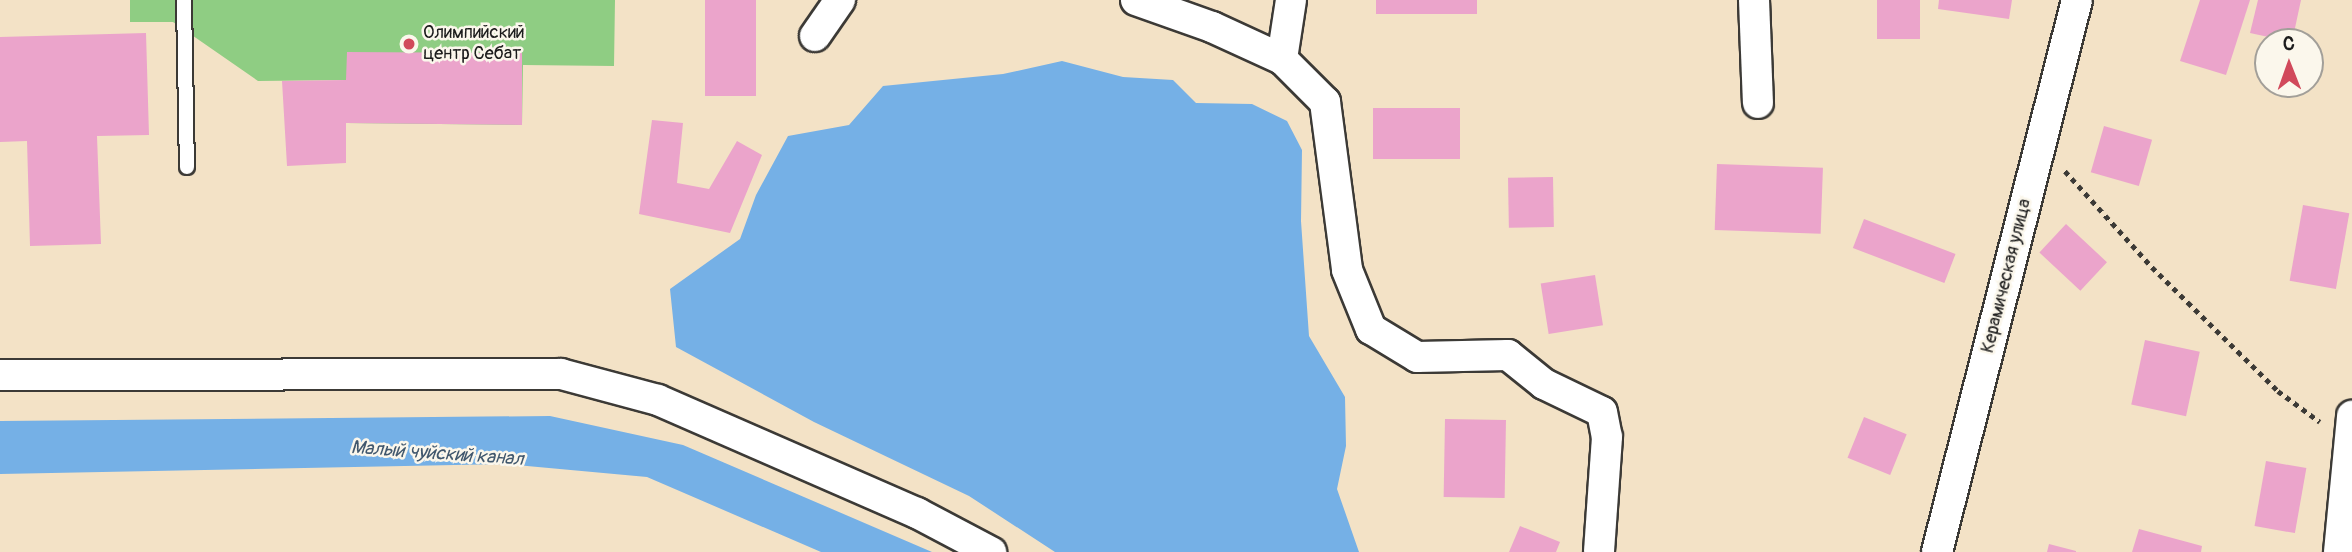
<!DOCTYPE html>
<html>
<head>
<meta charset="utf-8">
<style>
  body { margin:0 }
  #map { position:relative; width:2352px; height:552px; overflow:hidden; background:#f3e2c6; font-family:Pangolin,sans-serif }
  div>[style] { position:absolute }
  .green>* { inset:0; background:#8fcd83 }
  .water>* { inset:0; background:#75b0e6 }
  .building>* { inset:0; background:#eba4cb; transform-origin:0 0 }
  .path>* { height:4.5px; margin-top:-2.25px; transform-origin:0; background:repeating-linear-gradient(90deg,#3c3a36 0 5px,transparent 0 10px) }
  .roads { filter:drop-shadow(2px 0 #3c3a36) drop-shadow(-2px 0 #3c3a36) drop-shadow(0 2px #3c3a36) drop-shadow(0 -2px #3c3a36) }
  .lane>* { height:14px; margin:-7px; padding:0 7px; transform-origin:7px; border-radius:7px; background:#fff }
  .street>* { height:30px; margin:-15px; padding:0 15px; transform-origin:15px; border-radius:15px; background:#fff }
  .dots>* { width:19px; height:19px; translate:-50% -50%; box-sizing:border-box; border:4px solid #fbf7ec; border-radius:50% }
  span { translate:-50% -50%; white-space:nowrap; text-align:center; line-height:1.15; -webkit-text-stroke:5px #fbf7ec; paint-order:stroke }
  .poi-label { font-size:18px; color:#1c1c1c }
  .left { translate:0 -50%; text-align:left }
  .street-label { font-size:18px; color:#1c1c1c }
  .water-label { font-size:19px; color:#40576d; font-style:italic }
  .north { position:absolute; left:2254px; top:28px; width:70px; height:70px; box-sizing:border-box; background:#fbf7ec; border:2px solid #a29f99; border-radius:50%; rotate:359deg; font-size:19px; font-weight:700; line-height:28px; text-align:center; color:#1c1c1c }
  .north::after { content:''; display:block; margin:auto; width:24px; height:32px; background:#d1495b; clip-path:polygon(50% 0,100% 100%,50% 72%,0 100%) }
</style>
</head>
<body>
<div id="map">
  <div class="green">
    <div style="clip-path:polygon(130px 0,615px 0,614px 66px,523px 65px,522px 125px,346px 123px,346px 80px,258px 81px,173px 22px,130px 22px)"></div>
  </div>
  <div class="water">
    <div style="clip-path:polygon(1062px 61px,1123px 77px,1173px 80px,1196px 103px,1252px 104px,1287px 121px,1302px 150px,1301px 221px,1309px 336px,1345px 397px,1346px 446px,1337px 489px,1359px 552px,1055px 552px,969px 496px,814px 422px,676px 347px,670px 289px,740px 239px,756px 195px,788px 136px,849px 125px,883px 86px,1003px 74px)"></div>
    <div style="clip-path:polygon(550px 416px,683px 445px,932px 552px,821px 552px,647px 477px,505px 464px,0 474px,0 421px)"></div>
  </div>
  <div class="building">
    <div style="left:705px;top:0;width:51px;height:96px"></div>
    <div style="left:1376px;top:0;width:101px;height:14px"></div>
    <div style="left:1877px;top:0;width:43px;height:39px"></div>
    <div style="clip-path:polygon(1939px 0,2012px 0,2009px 19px,1938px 9px)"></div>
    <div style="clip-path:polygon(2200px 0,2250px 0,2226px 75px,2180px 61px)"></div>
    <div style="clip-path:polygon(2258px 0,2301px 0,2292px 42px,2250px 33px)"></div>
    <div style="clip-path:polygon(146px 33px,149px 135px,97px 136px,101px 244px,30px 246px,27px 141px,0 142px,0 37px)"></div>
    <div style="clip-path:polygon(347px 52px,522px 53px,522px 125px,346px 123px,346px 163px,287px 166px,282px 81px,346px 80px)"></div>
    <div style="left:1373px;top:108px;width:87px;height:51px"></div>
    <div style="clip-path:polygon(652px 120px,683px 123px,677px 183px,709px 189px,737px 141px,762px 155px,730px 233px,639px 214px)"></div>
    <div style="left:2104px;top:126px;width:50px;height:48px;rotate:16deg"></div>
    <div style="left:1717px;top:164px;width:106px;height:66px;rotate:2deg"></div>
    <div style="left:1553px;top:177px;width:50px;height:45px;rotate:89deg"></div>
    <div style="left:2303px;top:205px;width:47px;height:77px;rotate:10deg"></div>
    <div style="left:1864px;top:219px;width:98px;height:31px;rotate:21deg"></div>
    <div style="left:2066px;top:224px;width:56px;height:39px;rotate:43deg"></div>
    <div style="left:1595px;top:275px;width:51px;height:55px;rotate:81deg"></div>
    <div style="left:2145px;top:340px;width:56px;height:66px;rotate:12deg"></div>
    <div style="left:1864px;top:417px;width:46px;height:44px;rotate:22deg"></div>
    <div style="left:1445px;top:419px;width:61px;height:78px;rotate:1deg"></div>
    <div style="left:2266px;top:461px;width:41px;height:66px;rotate:10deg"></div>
    <div style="clip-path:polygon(1520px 526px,1560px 542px,1556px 552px,1509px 552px)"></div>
    <div style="clip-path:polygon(2139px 529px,2202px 546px,2201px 552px,2132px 552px)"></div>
    <div style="clip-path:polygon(2049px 544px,2076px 551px,2076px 552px,2047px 552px)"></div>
  </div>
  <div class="path">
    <div style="left:2065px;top:171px;width:130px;rotate:47.8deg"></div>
    <div style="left:2152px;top:267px;width:177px;rotate:44.5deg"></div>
    <div style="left:2278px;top:391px;width:52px;rotate:36.4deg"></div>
  </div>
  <div class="roads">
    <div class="lane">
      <div style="left:184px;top:0;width:167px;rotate:89deg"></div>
    </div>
    <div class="street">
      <div style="left:1136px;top:0;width:81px;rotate:19.6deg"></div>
      <div style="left:1212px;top:27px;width:77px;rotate:24.6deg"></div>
      <div style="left:1291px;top:0;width:60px;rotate:98.7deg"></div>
      <div style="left:1282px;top:59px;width:61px;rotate:45deg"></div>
      <div style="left:1325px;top:102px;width:169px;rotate:82.5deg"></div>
      <div style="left:1347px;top:270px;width:64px;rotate:67.9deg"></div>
      <div style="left:1371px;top:329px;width:54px;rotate:31.3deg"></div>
      <div style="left:1417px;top:357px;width:91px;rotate:-1.3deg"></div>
      <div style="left:1508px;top:355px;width:46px;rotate:38.9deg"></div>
      <div style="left:1544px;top:384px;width:64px;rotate:25.8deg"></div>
      <div style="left:1602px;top:412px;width:25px;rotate:79deg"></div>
      <div style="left:1607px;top:437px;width:115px;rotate:94deg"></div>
      <div style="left:1754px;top:0;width:103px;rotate:87.8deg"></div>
      <div style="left:815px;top:36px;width:44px;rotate:-55.2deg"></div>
      <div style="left:0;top:375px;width:561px;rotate:-0.1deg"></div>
      <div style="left:561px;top:374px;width:100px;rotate:15deg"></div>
      <div style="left:658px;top:400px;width:283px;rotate:23.6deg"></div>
      <div style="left:917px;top:513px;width:84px;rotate:27.8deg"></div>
      <div style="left:1937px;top:552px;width:569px;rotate:-75.77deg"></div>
      <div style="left:2339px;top:552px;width:137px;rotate:-84.5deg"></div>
    </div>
  </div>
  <div class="dots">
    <div style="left:409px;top:44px;background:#d1495b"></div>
  </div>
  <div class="poi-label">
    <span class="left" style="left:423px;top:44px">Олимпийский<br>центр Себат</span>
  </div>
  <div class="street-label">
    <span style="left:2007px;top:276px;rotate:-76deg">Керамическая улица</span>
  </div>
  <div class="water-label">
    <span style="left:437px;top:454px;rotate:4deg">Малый чуйский канал</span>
  </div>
  <div class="north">С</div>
</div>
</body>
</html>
